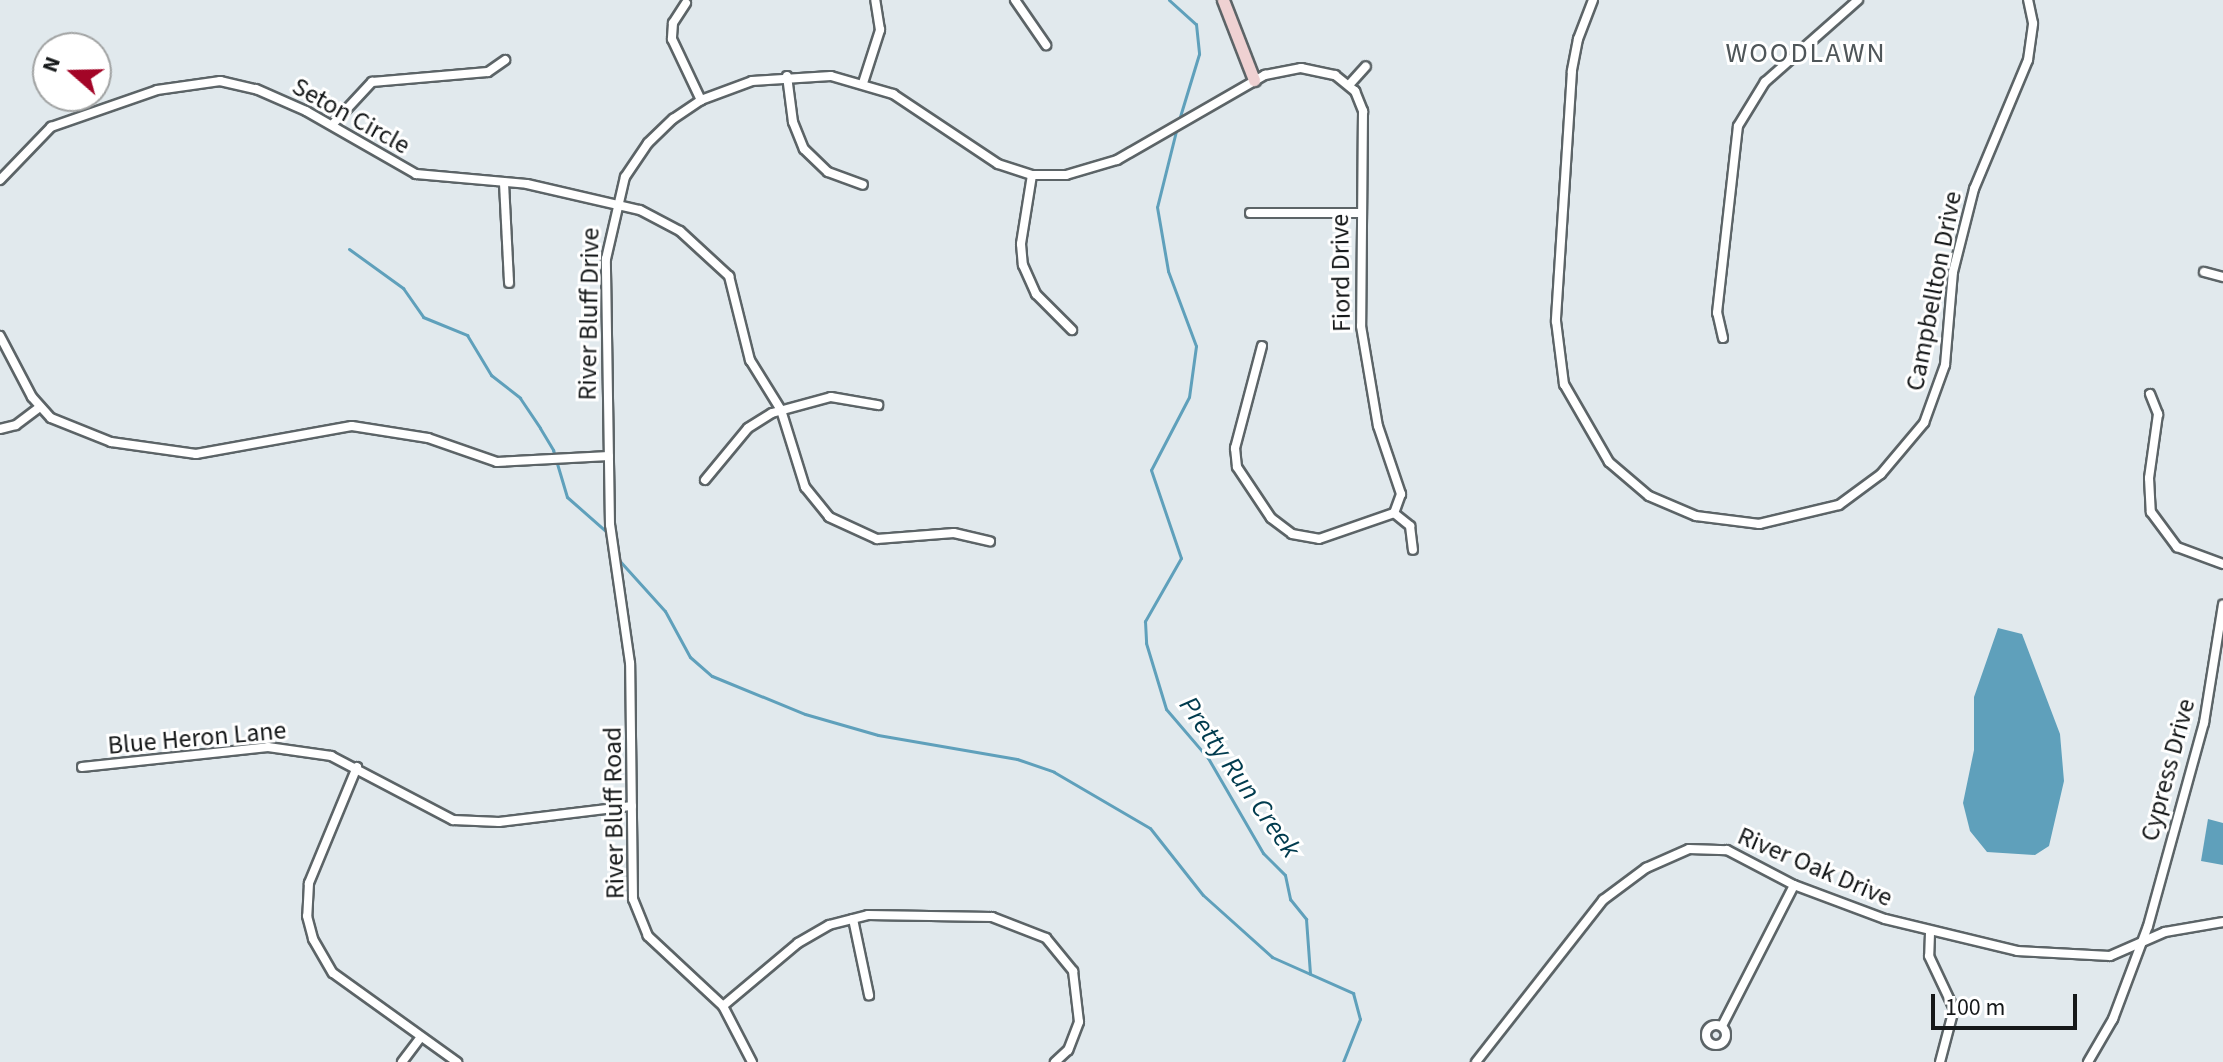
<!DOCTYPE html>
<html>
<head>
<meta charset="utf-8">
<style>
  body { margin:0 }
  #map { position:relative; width:2223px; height:1062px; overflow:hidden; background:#e1e9ed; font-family:"Source Sans 3",sans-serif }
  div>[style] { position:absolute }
  .water>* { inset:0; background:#5fa0bb }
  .stream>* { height:3px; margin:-1.5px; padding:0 1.5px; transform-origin:1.5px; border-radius:1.5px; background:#5fa0bb }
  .roads { filter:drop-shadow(2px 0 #5c6467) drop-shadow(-2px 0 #5c6467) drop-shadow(0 2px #5c6467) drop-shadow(0 -2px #5c6467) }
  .street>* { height:8px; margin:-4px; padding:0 4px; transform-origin:4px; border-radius:4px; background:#fff }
  .street>.ring { margin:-4px; padding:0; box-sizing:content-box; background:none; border:8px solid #fff; border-radius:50% }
  .secondary>* { height:11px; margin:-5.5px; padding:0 5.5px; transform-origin:5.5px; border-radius:5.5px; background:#efd1d2 }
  span { translate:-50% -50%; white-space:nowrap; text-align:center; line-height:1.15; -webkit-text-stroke:6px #fff; paint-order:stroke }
  .street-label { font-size:26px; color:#151819 }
  .neighbourhood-label { font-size:28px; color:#4f5659; letter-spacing:2px }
  .water-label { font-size:28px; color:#003b4e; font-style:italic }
  .north { position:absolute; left:32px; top:32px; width:80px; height:80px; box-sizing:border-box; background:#fff; border:2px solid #a1a3a3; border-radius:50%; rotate:290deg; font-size:22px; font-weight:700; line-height:32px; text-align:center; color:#151819 }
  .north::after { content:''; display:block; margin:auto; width:28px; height:36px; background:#a30527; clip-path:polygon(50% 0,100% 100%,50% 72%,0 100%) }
  .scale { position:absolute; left:1931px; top:994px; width:146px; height:36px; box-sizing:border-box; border:4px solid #151819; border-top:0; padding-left:10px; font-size:24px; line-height:28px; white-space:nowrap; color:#151819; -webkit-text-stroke:6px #fff; paint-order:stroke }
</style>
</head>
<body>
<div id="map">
  <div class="water">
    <div style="clip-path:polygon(1998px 628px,2022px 634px,2060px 734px,2064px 781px,2049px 846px,2035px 855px,1987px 852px,1970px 831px,1963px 803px,1974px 750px,1974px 697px)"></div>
    <div style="clip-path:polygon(2208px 819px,2223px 823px,2223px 865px,2201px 861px)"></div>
  </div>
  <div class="stream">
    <div style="left:1169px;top:0;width:36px;rotate:42deg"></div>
    <div style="left:1196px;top:24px;width:30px;rotate:84deg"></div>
    <div style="left:1199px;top:54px;width:69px;rotate:106.9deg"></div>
    <div style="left:1177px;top:127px;width:82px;rotate:104deg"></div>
    <div style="left:1157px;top:207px;width:65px;rotate:80.2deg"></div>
    <div style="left:1168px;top:271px;width:80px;rotate:69.5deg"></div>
    <div style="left:1196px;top:346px;width:51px;rotate:97.8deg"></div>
    <div style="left:1189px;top:397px;width:82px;rotate:117.5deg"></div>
    <div style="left:1151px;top:470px;width:93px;rotate:71.2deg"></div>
    <div style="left:1181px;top:558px;width:73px;rotate:119.7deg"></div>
    <div style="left:1145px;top:621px;width:22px;rotate:87deg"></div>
    <div style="left:1146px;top:643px;width:69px;rotate:73.1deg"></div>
    <div style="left:1166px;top:709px;width:65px;rotate:49.4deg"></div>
    <div style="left:1208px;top:758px;width:110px;rotate:59.9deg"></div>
    <div style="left:1263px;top:853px;width:31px;rotate:45deg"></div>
    <div style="left:1285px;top:875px;width:25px;rotate:78deg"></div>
    <div style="left:1290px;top:899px;width:26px;rotate:51deg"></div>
    <div style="left:1306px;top:919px;width:55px;rotate:85.8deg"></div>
    <div style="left:349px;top:249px;width:67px;rotate:35.8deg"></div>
    <div style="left:403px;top:288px;width:35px;rotate:55deg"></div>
    <div style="left:423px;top:317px;width:48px;rotate:22.2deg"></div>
    <div style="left:467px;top:335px;width:47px;rotate:59deg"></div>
    <div style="left:491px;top:375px;width:37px;rotate:38deg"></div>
    <div style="left:520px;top:398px;width:36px;rotate:56deg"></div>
    <div style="left:540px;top:428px;width:26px;rotate:59deg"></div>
    <div style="left:553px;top:450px;width:49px;rotate:73.4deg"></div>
    <div style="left:567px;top:497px;width:55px;rotate:41.3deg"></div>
    <div style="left:618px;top:559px;width:70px;rotate:47.9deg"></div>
    <div style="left:665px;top:611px;width:52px;rotate:61.5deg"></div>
    <div style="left:690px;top:657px;width:29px;rotate:41deg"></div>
    <div style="left:712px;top:676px;width:100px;rotate:22.2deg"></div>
    <div style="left:805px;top:714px;width:76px;rotate:16deg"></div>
    <div style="left:878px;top:735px;width:141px;rotate:9.8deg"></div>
    <div style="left:1017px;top:759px;width:39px;rotate:19deg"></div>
    <div style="left:1054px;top:772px;width:111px;rotate:30.3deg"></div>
    <div style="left:1150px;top:828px;width:85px;rotate:51.7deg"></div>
    <div style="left:1203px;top:895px;width:93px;rotate:41.9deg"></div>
    <div style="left:1272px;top:957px;width:89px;rotate:24deg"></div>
    <div style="left:1353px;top:993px;width:27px;rotate:75deg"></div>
    <div style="left:1360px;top:1019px;width:46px;rotate:111.6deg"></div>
  </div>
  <div class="roads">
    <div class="street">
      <div style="left:1015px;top:0;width:55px;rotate:55.4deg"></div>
      <div style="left:1593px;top:0;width:42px;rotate:111deg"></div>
      <div style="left:1578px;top:39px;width:33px;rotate:101deg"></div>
      <div style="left:1572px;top:71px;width:251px;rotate:93.7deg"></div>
      <div style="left:1556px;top:321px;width:64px;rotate:82.8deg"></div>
      <div style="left:1564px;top:384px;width:90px;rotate:60deg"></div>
      <div style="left:1609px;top:462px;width:52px;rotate:40.4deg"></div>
      <div style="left:1649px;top:496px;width:51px;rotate:23.1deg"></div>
      <div style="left:1696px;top:516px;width:64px;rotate:7.2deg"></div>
      <div style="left:1759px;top:524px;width:82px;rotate:-13.4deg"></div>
      <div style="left:1839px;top:505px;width:52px;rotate:-36.4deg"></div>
      <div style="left:1881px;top:474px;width:67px;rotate:-49.9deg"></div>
      <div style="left:1924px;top:423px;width:62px;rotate:-70.1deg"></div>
      <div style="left:1945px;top:365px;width:93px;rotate:-85.1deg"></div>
      <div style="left:1953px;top:272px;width:86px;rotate:-75.8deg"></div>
      <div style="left:1974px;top:189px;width:140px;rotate:-67.3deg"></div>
      <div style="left:2028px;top:60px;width:37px;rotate:-82deg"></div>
      <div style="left:2033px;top:23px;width:24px;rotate:-102deg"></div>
      <div style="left:686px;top:3px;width:24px;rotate:123deg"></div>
      <div style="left:673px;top:23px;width:16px;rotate:94deg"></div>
      <div style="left:672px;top:39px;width:68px;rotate:64.6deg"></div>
      <div style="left:787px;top:76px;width:46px;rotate:82.6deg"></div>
      <div style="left:793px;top:122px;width:29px;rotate:68deg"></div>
      <div style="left:804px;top:149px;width:33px;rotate:44deg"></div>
      <div style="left:828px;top:172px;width:37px;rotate:20deg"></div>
      <div style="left:863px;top:83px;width:56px;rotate:-72.2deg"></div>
      <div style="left:880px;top:30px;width:30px;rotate:-99deg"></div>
      <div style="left:1349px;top:85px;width:25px;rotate:-48deg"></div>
      <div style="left:332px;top:125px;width:59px;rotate:-47.1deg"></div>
      <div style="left:372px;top:82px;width:116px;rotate:-4.9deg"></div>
      <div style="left:488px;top:72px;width:21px;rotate:-35deg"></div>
      <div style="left:1032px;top:175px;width:70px;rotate:99.1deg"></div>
      <div style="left:1021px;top:244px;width:21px;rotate:85deg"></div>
      <div style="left:1023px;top:265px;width:32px;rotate:66deg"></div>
      <div style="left:1036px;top:294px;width:51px;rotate:45deg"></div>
      <div style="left:0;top:180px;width:74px;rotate:-46.1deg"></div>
      <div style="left:51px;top:127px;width:112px;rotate:-19.2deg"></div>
      <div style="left:157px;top:90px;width:64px;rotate:-8.1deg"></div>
      <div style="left:220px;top:81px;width:37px;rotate:13deg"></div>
      <div style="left:256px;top:89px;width:55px;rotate:23.7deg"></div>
      <div style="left:306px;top:111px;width:127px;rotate:29.8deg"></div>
      <div style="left:416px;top:174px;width:111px;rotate:5.1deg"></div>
      <div style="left:527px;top:184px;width:116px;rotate:13deg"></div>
      <div style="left:640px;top:210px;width:45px;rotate:27.7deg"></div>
      <div style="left:680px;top:231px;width:67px;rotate:42.6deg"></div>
      <div style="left:729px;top:276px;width:87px;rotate:76deg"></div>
      <div style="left:750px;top:360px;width:59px;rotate:58.2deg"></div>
      <div style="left:781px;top:410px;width:81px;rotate:72.7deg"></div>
      <div style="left:805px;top:487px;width:38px;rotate:51deg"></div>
      <div style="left:829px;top:517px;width:53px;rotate:24.6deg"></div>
      <div style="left:877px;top:539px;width:77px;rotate:-4.5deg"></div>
      <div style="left:954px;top:533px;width:37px;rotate:13deg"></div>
      <div style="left:504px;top:183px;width:100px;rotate:87.1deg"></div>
      <div style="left:1250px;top:213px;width:109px"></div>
      <div style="left:2204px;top:272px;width:20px;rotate:15deg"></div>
      <div style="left:0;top:336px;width:69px;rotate:62.3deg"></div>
      <div style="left:32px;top:397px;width:28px;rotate:48deg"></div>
      <div style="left:51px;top:418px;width:65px;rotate:21.8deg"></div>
      <div style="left:111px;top:442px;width:86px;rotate:8deg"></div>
      <div style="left:196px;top:454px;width:158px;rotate:-10.2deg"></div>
      <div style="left:352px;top:426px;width:77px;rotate:9deg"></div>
      <div style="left:428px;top:438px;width:73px;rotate:19.2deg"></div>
      <div style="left:497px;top:462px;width:112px;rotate:-3.1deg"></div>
      <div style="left:1723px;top:338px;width:26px;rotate:-103deg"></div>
      <div style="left:1717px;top:313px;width:188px;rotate:-83.6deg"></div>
      <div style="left:1738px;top:126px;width:52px;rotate:-58.5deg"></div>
      <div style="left:1765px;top:82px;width:124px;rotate:-41.4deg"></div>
      <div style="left:1262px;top:346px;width:106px;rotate:104.8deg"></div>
      <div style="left:1235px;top:448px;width:19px;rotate:84deg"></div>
      <div style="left:1237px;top:467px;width:61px;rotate:56.3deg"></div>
      <div style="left:1271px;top:518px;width:26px;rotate:37deg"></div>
      <div style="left:1292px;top:534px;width:27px;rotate:10deg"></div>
      <div style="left:1319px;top:539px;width:79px;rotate:-19.1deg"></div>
      <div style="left:2150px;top:394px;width:22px;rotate:68deg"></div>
      <div style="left:2158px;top:414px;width:65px;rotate:98deg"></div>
      <div style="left:2149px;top:478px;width:34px;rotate:87deg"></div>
      <div style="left:2151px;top:512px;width:44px;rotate:53.4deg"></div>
      <div style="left:2177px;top:547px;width:49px;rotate:20.3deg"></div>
      <div style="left:0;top:429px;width:16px;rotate:-14deg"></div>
      <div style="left:16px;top:425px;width:30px;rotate:-37deg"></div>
      <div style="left:705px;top:480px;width:67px;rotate:-50.4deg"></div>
      <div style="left:748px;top:428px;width:28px;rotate:-32deg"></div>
      <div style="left:772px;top:413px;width:61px;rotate:-15.2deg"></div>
      <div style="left:831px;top:397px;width:48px;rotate:9.7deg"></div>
      <div style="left:1394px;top:513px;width:21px;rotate:39deg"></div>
      <div style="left:1410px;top:526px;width:24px;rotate:83deg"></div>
      <div style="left:82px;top:767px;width:187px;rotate:-6.1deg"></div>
      <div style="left:268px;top:747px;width:64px;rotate:8.1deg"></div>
      <div style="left:331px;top:756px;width:138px;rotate:27.7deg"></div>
      <div style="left:453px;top:820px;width:46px;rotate:2.5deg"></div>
      <div style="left:499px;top:822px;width:134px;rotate:-6.9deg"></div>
      <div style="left:357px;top:767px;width:126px;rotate:112.5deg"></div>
      <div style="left:309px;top:883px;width:33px;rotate:93deg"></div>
      <div style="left:307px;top:916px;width:24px;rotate:75deg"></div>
      <div style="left:313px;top:939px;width:39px;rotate:60deg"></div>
      <div style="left:333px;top:973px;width:153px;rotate:35.7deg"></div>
      <div style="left:853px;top:919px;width:78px;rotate:78.1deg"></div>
      <div style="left:1930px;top:933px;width:23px;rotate:92deg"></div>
      <div style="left:1929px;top:956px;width:59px;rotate:64.7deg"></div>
      <div style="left:1954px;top:1009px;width:55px;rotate:104.8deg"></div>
      <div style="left:723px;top:1006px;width:98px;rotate:-40deg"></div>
      <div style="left:798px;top:943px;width:36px;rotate:-30deg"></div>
      <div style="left:829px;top:925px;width:40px;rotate:-14.4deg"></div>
      <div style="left:868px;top:915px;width:124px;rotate:0.9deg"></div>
      <div style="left:992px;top:917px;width:58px;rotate:21.3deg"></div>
      <div style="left:1046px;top:938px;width:43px;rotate:50.7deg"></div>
      <div style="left:1073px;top:971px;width:51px;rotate:83.3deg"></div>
      <div style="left:1079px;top:1022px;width:30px;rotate:111deg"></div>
      <div style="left:1068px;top:1050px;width:18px;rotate:137deg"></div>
      <div class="ring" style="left:1706px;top:1025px;width:12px;height:12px"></div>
      <div style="left:1722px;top:1026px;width:158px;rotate:-62.9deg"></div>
      <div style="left:402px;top:1062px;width:30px;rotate:-53deg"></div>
      <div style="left:752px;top:1062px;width:63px;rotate:-117.4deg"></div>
      <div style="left:723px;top:1006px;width:103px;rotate:-137deg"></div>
      <div style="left:648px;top:936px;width:40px;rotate:-112deg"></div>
      <div style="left:633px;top:899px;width:236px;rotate:-90.7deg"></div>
      <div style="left:630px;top:663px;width:139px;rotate:-98.2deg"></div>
      <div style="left:610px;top:525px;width:266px;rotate:-90.9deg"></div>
      <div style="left:606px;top:259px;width:84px;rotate:-77deg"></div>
      <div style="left:625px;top:177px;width:41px;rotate:-55.9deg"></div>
      <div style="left:648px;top:143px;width:35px;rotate:-44deg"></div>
      <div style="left:673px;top:119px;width:34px;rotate:-34deg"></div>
      <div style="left:701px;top:100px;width:54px;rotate:-20.4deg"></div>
      <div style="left:752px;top:81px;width:79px;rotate:-3.6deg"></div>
      <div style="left:831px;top:76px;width:65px;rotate:16.2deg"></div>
      <div style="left:893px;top:94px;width:126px;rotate:33.7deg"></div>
      <div style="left:998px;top:164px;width:36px;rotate:18deg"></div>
      <div style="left:1032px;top:175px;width:34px"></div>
      <div style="left:1066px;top:175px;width:53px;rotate:-16.4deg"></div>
      <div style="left:1117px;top:160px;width:171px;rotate:-29.9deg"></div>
      <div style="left:1265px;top:75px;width:37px;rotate:-11deg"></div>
      <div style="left:1301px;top:68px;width:35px;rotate:12deg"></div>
      <div style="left:1335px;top:75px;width:26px;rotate:39deg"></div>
      <div style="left:1355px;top:91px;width:22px;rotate:68deg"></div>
      <div style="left:1363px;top:111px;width:215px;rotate:90.5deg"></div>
      <div style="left:1361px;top:326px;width:101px;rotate:80.4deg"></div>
      <div style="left:1378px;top:426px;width:72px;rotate:71.3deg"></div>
      <div style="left:1401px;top:494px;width:20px;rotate:110deg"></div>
      <div style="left:1476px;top:1062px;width:206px;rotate:-51.9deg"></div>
      <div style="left:1603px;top:900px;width:54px;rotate:-36.7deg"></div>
      <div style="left:1646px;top:868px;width:47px;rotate:-23.8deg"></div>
      <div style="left:1689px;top:849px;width:38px;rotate:2deg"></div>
      <div style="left:1727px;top:850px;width:76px;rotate:27.6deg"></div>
      <div style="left:1794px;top:885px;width:97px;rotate:20.5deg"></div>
      <div style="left:1885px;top:919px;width:136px;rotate:13.6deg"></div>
      <div style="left:2017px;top:951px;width:93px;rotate:3.1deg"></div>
      <div style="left:2110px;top:956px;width:60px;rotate:-23.6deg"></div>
      <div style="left:2165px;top:932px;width:59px;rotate:-9.8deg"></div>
      <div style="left:2088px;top:1062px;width:50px;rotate:-59.8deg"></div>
      <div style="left:2113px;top:1019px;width:99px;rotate:-69.4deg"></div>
      <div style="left:2148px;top:926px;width:211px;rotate:-74.6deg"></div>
      <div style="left:2204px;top:723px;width:120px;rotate:-80.9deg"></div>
    </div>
    <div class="secondary">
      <div style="left:1223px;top:0;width:86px;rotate:68.8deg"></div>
    </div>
  </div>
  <div class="street-label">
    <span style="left:351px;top:116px;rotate:29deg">Seton Circle</span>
    <span style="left:1341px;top:273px;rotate:-91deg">Fiord Drive</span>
    <span style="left:1934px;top:291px;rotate:-79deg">Campbellton Drive</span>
    <span style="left:589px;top:314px;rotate:-89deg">River Bluff Drive</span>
    <span style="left:197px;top:738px;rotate:-5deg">Blue Heron Lane</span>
    <span style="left:2168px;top:770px;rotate:-75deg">Cypress Drive</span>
    <span style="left:614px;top:813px;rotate:-91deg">River Bluff Road</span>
    <span style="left:1815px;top:867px;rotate:23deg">River Oak Drive</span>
  </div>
  <div class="neighbourhood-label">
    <span style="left:1806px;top:53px">WOODLAWN</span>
  </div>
  <div class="water-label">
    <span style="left:1240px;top:777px;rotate:55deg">Pretty Run Creek</span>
  </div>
  <div class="north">N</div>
  <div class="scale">100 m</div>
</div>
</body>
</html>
